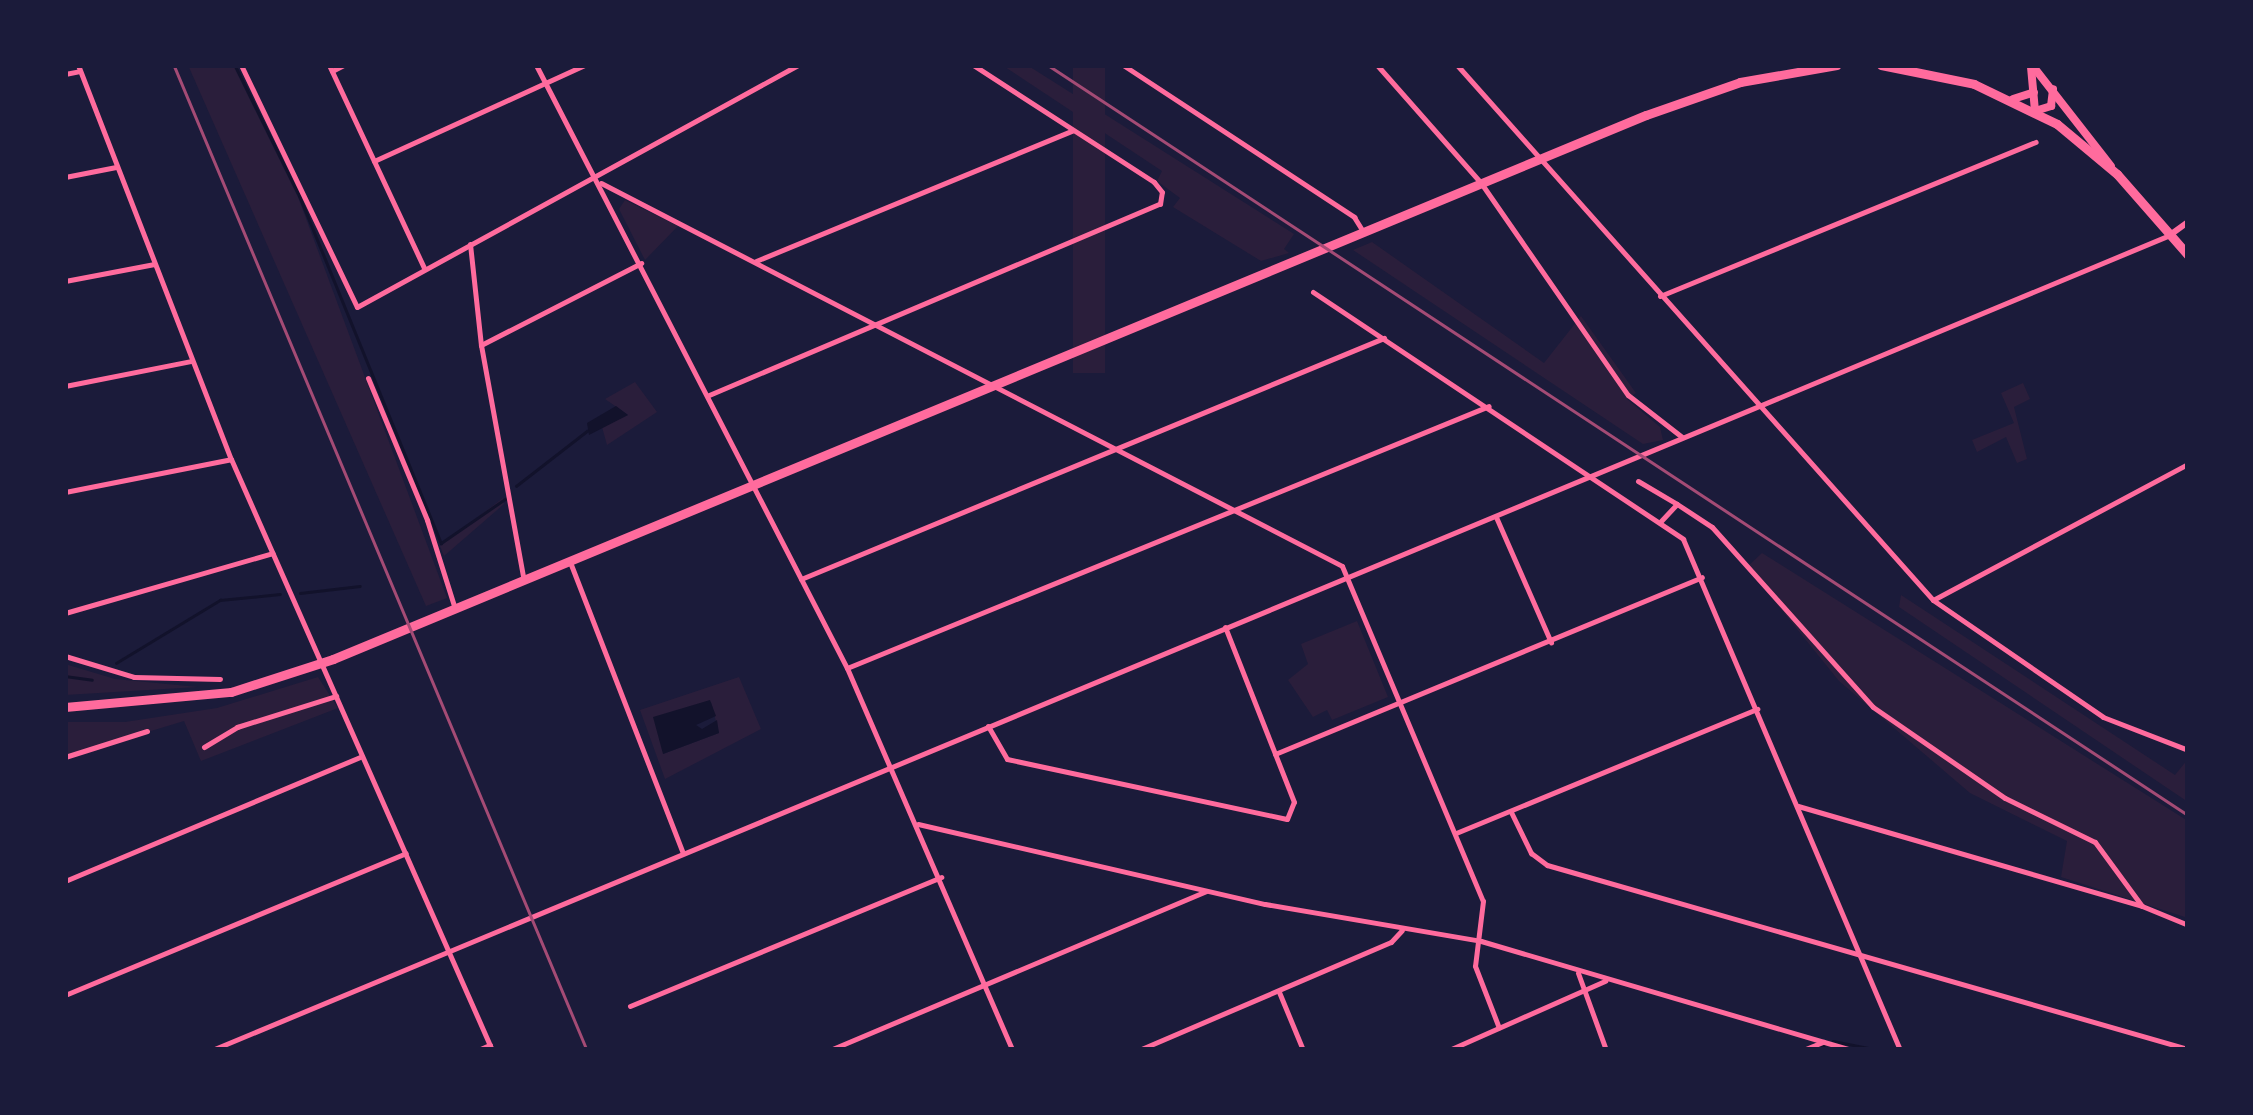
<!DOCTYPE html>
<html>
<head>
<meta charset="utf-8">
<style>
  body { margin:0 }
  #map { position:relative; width:2253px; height:1115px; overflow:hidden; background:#1b1b3a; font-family:"Nunito Sans",sans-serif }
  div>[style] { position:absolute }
  .green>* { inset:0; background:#2a1e3b; transform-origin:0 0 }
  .water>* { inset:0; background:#12122b }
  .stream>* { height:2.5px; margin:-1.25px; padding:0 1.25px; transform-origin:1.25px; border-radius:1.25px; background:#12122b }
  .minor>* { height:5px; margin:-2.5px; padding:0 2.5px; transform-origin:2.5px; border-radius:2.5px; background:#ff6b9d }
  .tertiary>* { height:6px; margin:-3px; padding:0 3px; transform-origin:3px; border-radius:3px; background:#ff6b9d }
  .secondary>* { height:8px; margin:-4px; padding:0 4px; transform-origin:4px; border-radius:4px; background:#ff6b9d }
  .primary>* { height:9px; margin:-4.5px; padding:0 4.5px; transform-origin:4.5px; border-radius:4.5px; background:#ff6b9d }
  .rail>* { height:2.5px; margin:-1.25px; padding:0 1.25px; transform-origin:1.25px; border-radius:1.25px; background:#a44b75 }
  span { translate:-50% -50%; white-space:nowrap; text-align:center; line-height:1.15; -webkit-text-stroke:10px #1b1b3a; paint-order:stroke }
  .frame { position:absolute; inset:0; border:68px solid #1b1b3a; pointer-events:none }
</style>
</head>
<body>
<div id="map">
  <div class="green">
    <div style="clip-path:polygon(188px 65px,233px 65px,298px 197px,447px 598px,426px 606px)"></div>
    <div style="clip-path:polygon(1002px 65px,1027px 65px,1294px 234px,1284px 249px,1289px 253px,1261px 261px,1173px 207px,1180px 198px,1157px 181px,1162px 171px)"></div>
    <div style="left:1073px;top:65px;width:32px;height:308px"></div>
    <div style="clip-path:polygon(625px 200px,678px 226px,645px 260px,619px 209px)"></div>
    <div style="clip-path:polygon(1372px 242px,1544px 363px,1581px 316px,1636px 393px,1627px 399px,1660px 427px,1663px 440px,1643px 444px,1353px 250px)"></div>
    <div style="clip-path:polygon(635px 382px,657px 412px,607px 445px,602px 427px,628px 415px,605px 399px)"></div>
    <div style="clip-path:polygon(2023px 383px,2030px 399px,2014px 407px,2027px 459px,2017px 463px,2006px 437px,1977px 452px,1972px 440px,2014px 423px,2001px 393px)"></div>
    <div style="clip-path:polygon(503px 498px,504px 504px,444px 556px,440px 546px)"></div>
    <div style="clip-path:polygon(1762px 553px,2188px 821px,2188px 918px,2061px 877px,2067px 841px,1970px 793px,1839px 681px,1747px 567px)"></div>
    <div style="clip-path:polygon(1901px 595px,2175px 775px,2188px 759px,2188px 802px,1899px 607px)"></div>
    <div style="clip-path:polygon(1357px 621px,1388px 697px,1332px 720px,1327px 710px,1313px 717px,1288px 680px,1308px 664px,1301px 644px)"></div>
    <div style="clip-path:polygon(65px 664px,115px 679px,198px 687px,65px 695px)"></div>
    <div style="clip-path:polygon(318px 677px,338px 708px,201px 761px,184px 721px,65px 757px,65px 722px,125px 722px,217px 708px)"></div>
    <div style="clip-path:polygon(evenodd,739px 677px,761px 729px,665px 779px,640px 710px,739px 677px,711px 702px,719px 733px,663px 754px,711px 702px)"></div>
  </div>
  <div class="water">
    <div style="clip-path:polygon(616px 406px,628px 415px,589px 435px,587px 423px)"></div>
    <div style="clip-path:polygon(710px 700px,716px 716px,696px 725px,702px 729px,717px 720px,719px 733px,663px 754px,653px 717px)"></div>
  </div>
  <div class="stream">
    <div style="left:235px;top:65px;width:147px;rotate:63.8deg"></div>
    <div style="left:300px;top:197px;width:374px;rotate:67.8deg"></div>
    <div style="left:441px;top:543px;width:78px;rotate:-34.5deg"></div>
    <div style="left:516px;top:486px;width:90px;rotate:-37.8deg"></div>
    <div style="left:300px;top:593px;width:60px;rotate:-6.7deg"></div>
    <div style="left:116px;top:663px;width:122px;rotate:-31.2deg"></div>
    <div style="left:220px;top:600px;width:60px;rotate:-5.7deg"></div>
    <div style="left:65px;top:676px;width:27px;rotate:8deg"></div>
    <div style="left:1833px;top:1041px;width:47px;rotate:11.1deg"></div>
    <div style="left:1813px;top:1050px;width:12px;rotate:-24deg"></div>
  </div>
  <div class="minor">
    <div style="left:78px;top:65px;width:423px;rotate:68.8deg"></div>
    <div style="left:231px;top:459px;width:646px;rotate:66.17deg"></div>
    <div style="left:241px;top:65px;width:268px;rotate:64.4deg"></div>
    <div style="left:357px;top:307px;width:503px;rotate:-28.76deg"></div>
    <div style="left:329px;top:65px;width:224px;rotate:64.9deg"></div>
    <div style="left:536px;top:65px;width:678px;rotate:62.72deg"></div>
    <div style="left:847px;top:668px;width:416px;rotate:66.6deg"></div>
    <div style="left:1123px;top:65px;width:277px;rotate:33.3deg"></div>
    <div style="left:1354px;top:217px;width:15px;rotate:58deg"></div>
    <div style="left:1377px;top:65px;width:157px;rotate:48.6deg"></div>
    <div style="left:1481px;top:183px;width:258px;rotate:55.3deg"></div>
    <div style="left:1628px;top:395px;width:68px;rotate:37.9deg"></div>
    <div style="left:1457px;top:65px;width:716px;rotate:48.34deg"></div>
    <div style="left:1933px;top:600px;width:206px;rotate:34.5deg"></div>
    <div style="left:2103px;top:717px;width:91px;rotate:21.2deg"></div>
    <div style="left:332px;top:71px;width:13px;rotate:-27deg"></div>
    <div style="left:65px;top:74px;width:15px;rotate:-11deg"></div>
    <div style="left:374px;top:161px;width:232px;rotate:-24.5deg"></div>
    <div style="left:65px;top:177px;width:52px;rotate:-11.1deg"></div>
    <div style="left:601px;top:183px;width:834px;rotate:27.33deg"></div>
    <div style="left:1342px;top:566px;width:363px;rotate:67.2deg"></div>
    <div style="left:1483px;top:901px;width:65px;rotate:97deg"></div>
    <div style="left:1475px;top:966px;width:66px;rotate:68.8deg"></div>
    <div style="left:470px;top:244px;width:102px;rotate:83.8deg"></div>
    <div style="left:481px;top:345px;width:240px;rotate:79.7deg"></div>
    <div style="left:756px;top:261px;width:342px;rotate:-22.4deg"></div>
    <div style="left:65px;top:281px;width:91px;rotate:-10.8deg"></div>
    <div style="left:1313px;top:292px;width:445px;rotate:33.7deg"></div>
    <div style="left:1683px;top:539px;width:555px;rotate:66.99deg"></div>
    <div style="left:1660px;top:296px;width:406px;rotate:-22.3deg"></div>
    <div style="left:481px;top:345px;width:180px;rotate:-27.1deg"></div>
    <div style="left:368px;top:378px;width:154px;rotate:67.4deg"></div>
    <div style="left:427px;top:520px;width:93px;rotate:72.5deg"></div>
    <div style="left:65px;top:386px;width:128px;rotate:-11.2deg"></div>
    <div style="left:709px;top:395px;width:490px;rotate:-23deg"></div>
    <div style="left:1160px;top:204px;width:12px;rotate:-81deg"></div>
    <div style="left:1162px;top:192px;width:13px;rotate:-129deg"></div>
    <div style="left:1154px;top:182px;width:216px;rotate:-147.1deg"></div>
    <div style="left:1638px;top:481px;width:45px;rotate:30.5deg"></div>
    <div style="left:65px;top:492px;width:169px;rotate:-11.2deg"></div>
    <div style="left:1496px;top:517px;width:137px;rotate:66.3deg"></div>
    <div style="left:1661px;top:521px;width:23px;rotate:-47deg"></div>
    <div style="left:1677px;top:504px;width:42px;rotate:33.3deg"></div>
    <div style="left:1712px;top:527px;width:241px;rotate:48.2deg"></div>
    <div style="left:1873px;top:707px;width:160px;rotate:34.6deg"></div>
    <div style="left:2005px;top:798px;width:100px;rotate:26.1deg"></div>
    <div style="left:2095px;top:842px;width:79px;rotate:53.7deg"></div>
    <div style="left:570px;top:562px;width:312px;rotate:68.8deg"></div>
    <div style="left:801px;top:579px;width:631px;rotate:-22.46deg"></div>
    <div style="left:1933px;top:600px;width:289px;rotate:-28.1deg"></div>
    <div style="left:65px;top:613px;width:216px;rotate:-16.1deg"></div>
    <div style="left:65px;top:656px;width:72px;rotate:16.9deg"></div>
    <div style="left:134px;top:677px;width:86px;rotate:1.3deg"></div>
    <div style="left:847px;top:668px;width:693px;rotate:-22.2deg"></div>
    <div style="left:988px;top:726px;width:38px;rotate:60deg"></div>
    <div style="left:1007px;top:759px;width:286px;rotate:12.1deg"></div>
    <div style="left:1287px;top:819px;width:18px;rotate:-68deg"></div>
    <div style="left:1294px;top:802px;width:188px;rotate:-111.5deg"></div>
    <div style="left:204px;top:747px;width:39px;rotate:-31deg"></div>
    <div style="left:237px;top:727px;width:104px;rotate:-17.4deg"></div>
    <div style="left:1275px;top:754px;width:462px;rotate:-22.5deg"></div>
    <div style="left:65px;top:757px;width:86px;rotate:-17.6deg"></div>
    <div style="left:1798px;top:806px;width:358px;rotate:16.2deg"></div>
    <div style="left:2142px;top:906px;width:50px;rotate:22.4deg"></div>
    <div style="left:1511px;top:812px;width:46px;rotate:64deg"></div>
    <div style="left:1531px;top:853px;width:20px;rotate:37deg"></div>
    <div style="left:1547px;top:865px;width:667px;rotate:16.02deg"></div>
    <div style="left:918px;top:824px;width:356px;rotate:13deg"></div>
    <div style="left:1265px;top:904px;width:219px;rotate:9.7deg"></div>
    <div style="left:1481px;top:941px;width:386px;rotate:16.4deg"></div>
    <div style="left:1456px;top:833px;width:326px;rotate:-22.4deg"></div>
    <div style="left:65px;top:881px;width:322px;rotate:-22.8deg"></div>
    <div style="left:1578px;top:973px;width:82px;rotate:70deg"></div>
    <div style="left:1279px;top:992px;width:63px;rotate:67.5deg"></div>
    <div style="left:65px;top:995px;width:369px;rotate:-22.6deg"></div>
    <div style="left:630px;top:1006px;width:337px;rotate:-22.5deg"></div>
    <div style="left:212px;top:1050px;width:2121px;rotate:-22.6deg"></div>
    <div style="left:478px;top:1050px;width:13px;rotate:-23deg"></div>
    <div style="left:830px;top:1050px;width:408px;rotate:-22.9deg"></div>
    <div style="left:1139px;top:1050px;width:274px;rotate:-23.2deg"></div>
    <div style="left:1391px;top:942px;width:16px;rotate:-47deg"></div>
    <div style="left:1449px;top:1050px;width:171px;rotate:-23.9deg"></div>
    <div style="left:1803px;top:1050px;width:22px;rotate:-22deg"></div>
  </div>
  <div class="tertiary">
    <div style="left:2170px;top:235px;width:22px;rotate:-36deg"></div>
  </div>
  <div class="secondary">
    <div style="left:2032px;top:65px;width:128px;rotate:52deg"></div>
    <div style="left:2031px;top:67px;width:44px;rotate:84.8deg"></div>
    <div style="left:2035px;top:111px;width:17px;rotate:-17deg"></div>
    <div style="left:2051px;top:106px;width:17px;rotate:-83deg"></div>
    <div style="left:2013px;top:99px;width:22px;rotate:-18deg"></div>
  </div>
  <div class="primary">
    <div style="left:1881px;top:65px;width:95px;rotate:11.5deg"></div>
    <div style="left:1974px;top:84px;width:92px;rotate:25.7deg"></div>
    <div style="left:2057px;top:124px;width:78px;rotate:39.8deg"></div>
    <div style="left:2117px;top:174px;width:108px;rotate:48.8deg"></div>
    <div style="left:65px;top:707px;width:167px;rotate:-5.2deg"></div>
    <div style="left:231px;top:692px;width:107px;rotate:-17.9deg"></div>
    <div style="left:333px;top:659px;width:1421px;rotate:-22.51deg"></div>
    <div style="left:1646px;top:115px;width:100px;rotate:-19.3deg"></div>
    <div style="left:1740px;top:82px;width:98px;rotate:-9.9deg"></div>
  </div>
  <div class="rail">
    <div style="left:174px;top:65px;width:1068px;rotate:67.25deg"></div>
    <div style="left:1048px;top:65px;width:1365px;rotate:33.34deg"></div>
  </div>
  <div class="frame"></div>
</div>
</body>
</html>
